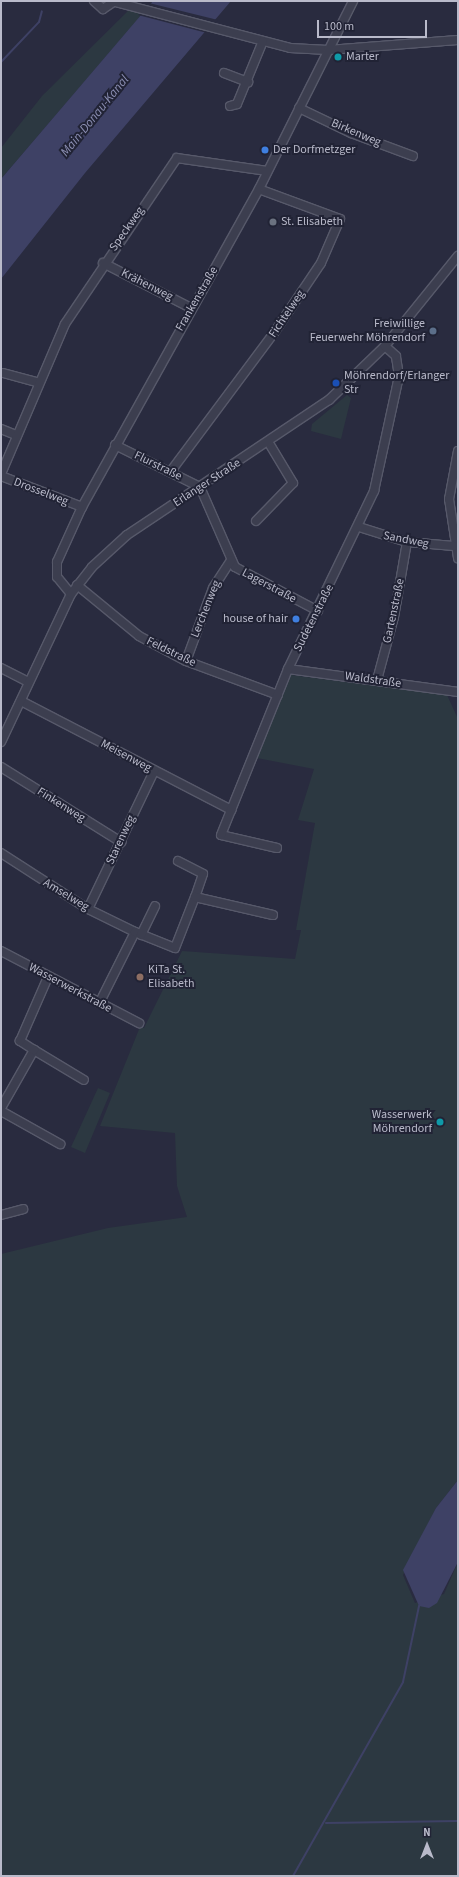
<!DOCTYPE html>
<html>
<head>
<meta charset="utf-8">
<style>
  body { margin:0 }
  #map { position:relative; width:459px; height:1877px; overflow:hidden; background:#292b3f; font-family:"Source Sans 3",sans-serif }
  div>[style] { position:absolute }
  .green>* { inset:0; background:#2c3841 }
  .water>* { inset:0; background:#3e4165 }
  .pier>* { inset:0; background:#292b3f }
  .stream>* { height:2px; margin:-1px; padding:0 1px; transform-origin:1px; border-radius:1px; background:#3e4165 }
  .roads { filter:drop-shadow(1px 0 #57596a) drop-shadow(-1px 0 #57596a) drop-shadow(0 1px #57596a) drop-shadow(0 -1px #57596a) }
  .minor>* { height:8px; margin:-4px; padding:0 4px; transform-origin:4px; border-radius:4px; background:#3c3e4f }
  .dots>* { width:11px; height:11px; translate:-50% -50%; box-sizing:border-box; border:2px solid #212335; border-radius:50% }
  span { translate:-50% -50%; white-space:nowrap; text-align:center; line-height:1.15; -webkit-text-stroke:4px #212335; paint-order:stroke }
  .poi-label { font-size:12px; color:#b9baca }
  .left { translate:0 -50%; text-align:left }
  .right { translate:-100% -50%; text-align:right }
  .street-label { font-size:12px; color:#b9baca }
  .water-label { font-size:13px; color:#8b8eb2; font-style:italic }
  .frame { position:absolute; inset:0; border:2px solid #b9baca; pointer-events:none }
  .north { position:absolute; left:407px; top:1825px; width:40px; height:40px; -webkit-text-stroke:3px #212335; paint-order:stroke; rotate:0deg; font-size:11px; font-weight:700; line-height:16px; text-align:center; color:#b9baca }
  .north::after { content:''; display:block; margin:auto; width:14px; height:18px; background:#b9baca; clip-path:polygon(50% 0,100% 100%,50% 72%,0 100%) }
  .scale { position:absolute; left:317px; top:20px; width:110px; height:18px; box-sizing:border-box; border:2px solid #b9baca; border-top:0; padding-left:5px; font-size:12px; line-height:14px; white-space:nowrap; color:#b9baca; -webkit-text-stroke:3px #212335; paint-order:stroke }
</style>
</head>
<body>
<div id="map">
  <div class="green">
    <div style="clip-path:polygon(132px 7px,144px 12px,1px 179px,1px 148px,42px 96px)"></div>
    <div style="clip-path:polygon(347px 395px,351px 398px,341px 439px,311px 431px,312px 424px)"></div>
    <div style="clip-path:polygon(291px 675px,447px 695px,458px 719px,458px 1480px,436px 1508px,403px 1575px,415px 1603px,444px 1594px,458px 1562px,458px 1876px,1px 1876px,1px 1254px,108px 1228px,187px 1217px,177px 1186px,175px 1133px,100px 1126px,140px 1027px,144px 1028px,182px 951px,295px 959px,301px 930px,296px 930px,315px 823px,298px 820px,314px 769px,257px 758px)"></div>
    <div style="clip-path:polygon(98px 1088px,110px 1093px,85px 1153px,71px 1147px)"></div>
  </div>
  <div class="water">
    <div style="clip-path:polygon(153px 1px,231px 1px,85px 173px,1px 279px,1px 179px)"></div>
    <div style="clip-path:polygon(458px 1480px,458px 1562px,437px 1603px,429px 1608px,419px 1606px,403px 1570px,436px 1508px)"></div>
  </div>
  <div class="pier">
    <div style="clip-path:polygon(149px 3px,218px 20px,207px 33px,138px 15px)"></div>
  </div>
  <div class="stream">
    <div style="left:1px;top:62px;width:55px;rotate:-46.5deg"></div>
    <div style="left:39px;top:22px;width:11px;rotate:-75deg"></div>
    <div style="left:326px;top:1823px;width:132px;rotate:-0.9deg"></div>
    <div style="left:293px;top:1876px;width:223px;rotate:-60.4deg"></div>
    <div style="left:403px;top:1682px;width:78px;rotate:-78.1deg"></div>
  </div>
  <div class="roads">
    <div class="minor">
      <div style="left:94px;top:1px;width:12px;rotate:42deg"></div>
      <div style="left:103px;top:9px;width:14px;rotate:-34deg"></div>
      <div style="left:115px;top:2px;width:181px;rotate:14.7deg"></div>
      <div style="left:290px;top:48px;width:38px;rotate:3deg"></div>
      <div style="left:328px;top:50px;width:130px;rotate:-4.4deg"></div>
      <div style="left:224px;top:73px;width:26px;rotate:21deg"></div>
      <div style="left:230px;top:106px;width:7px;rotate:-16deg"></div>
      <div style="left:237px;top:104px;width:68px;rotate:-67.6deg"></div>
      <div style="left:299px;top:108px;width:58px;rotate:25.7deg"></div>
      <div style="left:351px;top:133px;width:66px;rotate:20.4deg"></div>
      <div style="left:103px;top:263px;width:99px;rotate:27.1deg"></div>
      <div style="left:3px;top:373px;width:35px;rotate:15deg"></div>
      <div style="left:1px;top:429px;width:16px;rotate:22deg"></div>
      <div style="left:115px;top:445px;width:95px;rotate:26.3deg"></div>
      <div style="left:200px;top:487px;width:87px;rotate:66.4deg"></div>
      <div style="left:235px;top:567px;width:94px;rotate:27.9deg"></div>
      <div style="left:458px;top:451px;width:49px;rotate:100.6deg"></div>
      <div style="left:449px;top:499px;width:60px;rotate:81.3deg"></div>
      <div style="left:171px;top:471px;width:172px;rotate:-53.3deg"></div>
      <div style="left:274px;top:333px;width:84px;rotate:-56.1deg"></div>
      <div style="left:321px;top:263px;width:48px;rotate:-66.6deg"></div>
      <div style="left:340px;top:219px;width:86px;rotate:-159.7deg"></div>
      <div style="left:1px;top:474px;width:163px;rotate:-66.9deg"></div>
      <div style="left:65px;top:324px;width:200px;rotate:-56deg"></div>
      <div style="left:177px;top:158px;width:91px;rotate:8.2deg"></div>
      <div style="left:1px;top:476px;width:87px;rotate:20.9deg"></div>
      <div style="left:256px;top:521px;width:53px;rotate:-45.8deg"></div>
      <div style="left:293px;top:483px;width:47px;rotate:-121deg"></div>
      <div style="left:359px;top:527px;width:50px;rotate:17.4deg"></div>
      <div style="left:407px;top:542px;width:47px;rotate:4.9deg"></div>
      <div style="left:77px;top:585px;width:80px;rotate:39.4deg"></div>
      <div style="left:139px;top:636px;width:53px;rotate:28deg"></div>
      <div style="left:186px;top:661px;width:98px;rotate:20.3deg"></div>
      <div style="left:71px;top:594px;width:22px;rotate:-129deg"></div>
      <div style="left:57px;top:577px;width:15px;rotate:-90deg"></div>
      <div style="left:57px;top:562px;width:60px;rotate:-65.6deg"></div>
      <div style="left:82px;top:507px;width:364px;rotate:-60.9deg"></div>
      <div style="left:259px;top:189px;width:210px;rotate:-63.4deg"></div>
      <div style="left:186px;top:661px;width:78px;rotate:-69.7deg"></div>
      <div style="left:213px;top:588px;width:33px;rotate:-57deg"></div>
      <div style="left:1px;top:668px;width:31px;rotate:27deg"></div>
      <div style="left:288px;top:669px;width:172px;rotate:7.7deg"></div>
      <div style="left:377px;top:680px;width:65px;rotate:-74.9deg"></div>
      <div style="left:394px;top:617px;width:76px;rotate:-80.2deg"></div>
      <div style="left:21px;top:701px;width:237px;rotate:27.4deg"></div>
      <div style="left:1px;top:742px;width:164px;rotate:-64.7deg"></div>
      <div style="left:71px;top:594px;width:34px;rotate:-52deg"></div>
      <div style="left:92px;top:567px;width:47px;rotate:-42.4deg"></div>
      <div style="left:127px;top:535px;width:243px;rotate:-33.8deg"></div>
      <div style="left:329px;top:400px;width:78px;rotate:-44deg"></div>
      <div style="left:385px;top:346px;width:116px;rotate:-51deg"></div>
      <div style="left:1px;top:767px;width:142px;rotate:32deg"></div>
      <div style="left:277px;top:848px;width:57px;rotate:-166.9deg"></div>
      <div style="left:221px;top:835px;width:179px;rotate:-68deg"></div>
      <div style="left:288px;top:669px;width:198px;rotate:-64.2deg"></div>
      <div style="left:374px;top:491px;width:118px;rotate:-77.7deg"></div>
      <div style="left:399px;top:376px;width:20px;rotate:-99deg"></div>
      <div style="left:396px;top:356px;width:15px;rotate:-138deg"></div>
      <div style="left:1px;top:853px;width:103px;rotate:32.8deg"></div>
      <div style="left:88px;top:909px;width:52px;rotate:26.1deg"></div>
      <div style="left:135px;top:932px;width:80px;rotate:116.6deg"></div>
      <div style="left:178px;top:861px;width:28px;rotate:27deg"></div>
      <div style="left:203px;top:874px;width:24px;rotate:109deg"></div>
      <div style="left:88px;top:909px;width:153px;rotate:-64.4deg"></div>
      <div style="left:135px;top:932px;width:43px;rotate:21.8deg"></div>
      <div style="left:175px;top:948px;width:55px;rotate:-68.6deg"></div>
      <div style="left:195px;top:897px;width:80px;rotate:13deg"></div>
      <div style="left:141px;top:935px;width:32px;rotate:-64deg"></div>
      <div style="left:1px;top:951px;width:156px;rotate:27.6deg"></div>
      <div style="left:34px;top:1050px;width:58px;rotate:31deg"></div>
      <div style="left:1px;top:1108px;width:67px;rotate:-60.4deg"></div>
      <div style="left:34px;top:1050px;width:17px;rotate:-147deg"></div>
      <div style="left:20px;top:1041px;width:70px;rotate:-66.4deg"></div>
      <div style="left:1px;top:1111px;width:68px;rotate:29.2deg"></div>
      <div style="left:1px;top:1215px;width:23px;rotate:-15deg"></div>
    </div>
  </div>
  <div class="dots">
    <div style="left:338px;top:57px;background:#0f9aa8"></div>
    <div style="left:265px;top:150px;background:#3f7fe0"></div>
    <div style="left:273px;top:222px;background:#6b7280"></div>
    <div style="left:433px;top:331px;background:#5c6f8a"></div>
    <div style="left:336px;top:383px;background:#1a4fb4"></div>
    <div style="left:296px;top:619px;background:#3f7fe0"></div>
    <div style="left:140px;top:977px;background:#8d6e63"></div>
    <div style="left:440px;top:1122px;background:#0f9aa8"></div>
  </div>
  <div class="poi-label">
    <span class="left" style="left:346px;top:57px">Marter</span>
    <span class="left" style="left:273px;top:150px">Der Dorfmetzger</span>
    <span class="left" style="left:281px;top:222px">St. Elisabeth</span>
    <span class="right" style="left:425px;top:331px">Freiwillige<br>Feuerwehr Möhrendorf</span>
    <span class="left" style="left:344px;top:383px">Möhrendorf/Erlanger<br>Str</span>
    <span class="right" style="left:288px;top:619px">house of hair</span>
    <span class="left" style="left:148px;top:977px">KiTa St.<br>Elisabeth</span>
    <span class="right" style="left:432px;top:1122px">Wasserwerk<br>Möhrendorf</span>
  </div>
  <div class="street-label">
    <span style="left:356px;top:133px;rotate:23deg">Birkenweg</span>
    <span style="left:127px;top:229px;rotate:-55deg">Speckweg</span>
    <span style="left:147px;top:285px;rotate:27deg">Krähenweg</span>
    <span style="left:197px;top:299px;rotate:-60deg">Frankenstraße</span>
    <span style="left:287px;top:314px;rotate:-56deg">Fichtelweg</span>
    <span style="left:158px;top:466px;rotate:26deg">Flurstraße</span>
    <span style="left:207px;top:483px;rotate:-33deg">Erlanger Straße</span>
    <span style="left:41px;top:492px;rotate:21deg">Drosselweg</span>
    <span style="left:406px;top:540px;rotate:11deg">Sandweg</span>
    <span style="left:269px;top:586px;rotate:28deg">Lagerstraße</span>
    <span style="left:206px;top:609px;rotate:-68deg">Lerchenweg</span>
    <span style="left:394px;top:611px;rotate:-78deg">Gartenstraße</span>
    <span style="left:314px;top:618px;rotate:-63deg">Sudetenstraße</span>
    <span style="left:171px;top:652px;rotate:26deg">Feldstraße</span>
    <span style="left:373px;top:680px;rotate:8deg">Waldstraße</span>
    <span style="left:126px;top:756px;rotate:28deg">Meisenweg</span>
    <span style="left:61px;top:805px;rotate:32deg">Finkenweg</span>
    <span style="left:121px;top:840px;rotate:-65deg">Starenweg</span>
    <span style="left:66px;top:895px;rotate:31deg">Amselweg</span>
    <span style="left:70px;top:988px;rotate:28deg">Wasserwerkstraße</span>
  </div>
  <div class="water-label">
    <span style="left:95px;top:116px;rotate:-51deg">Main-Donau-Kanal</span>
  </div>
  <div class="frame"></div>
  <div class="north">N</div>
  <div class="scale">100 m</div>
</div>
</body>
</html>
